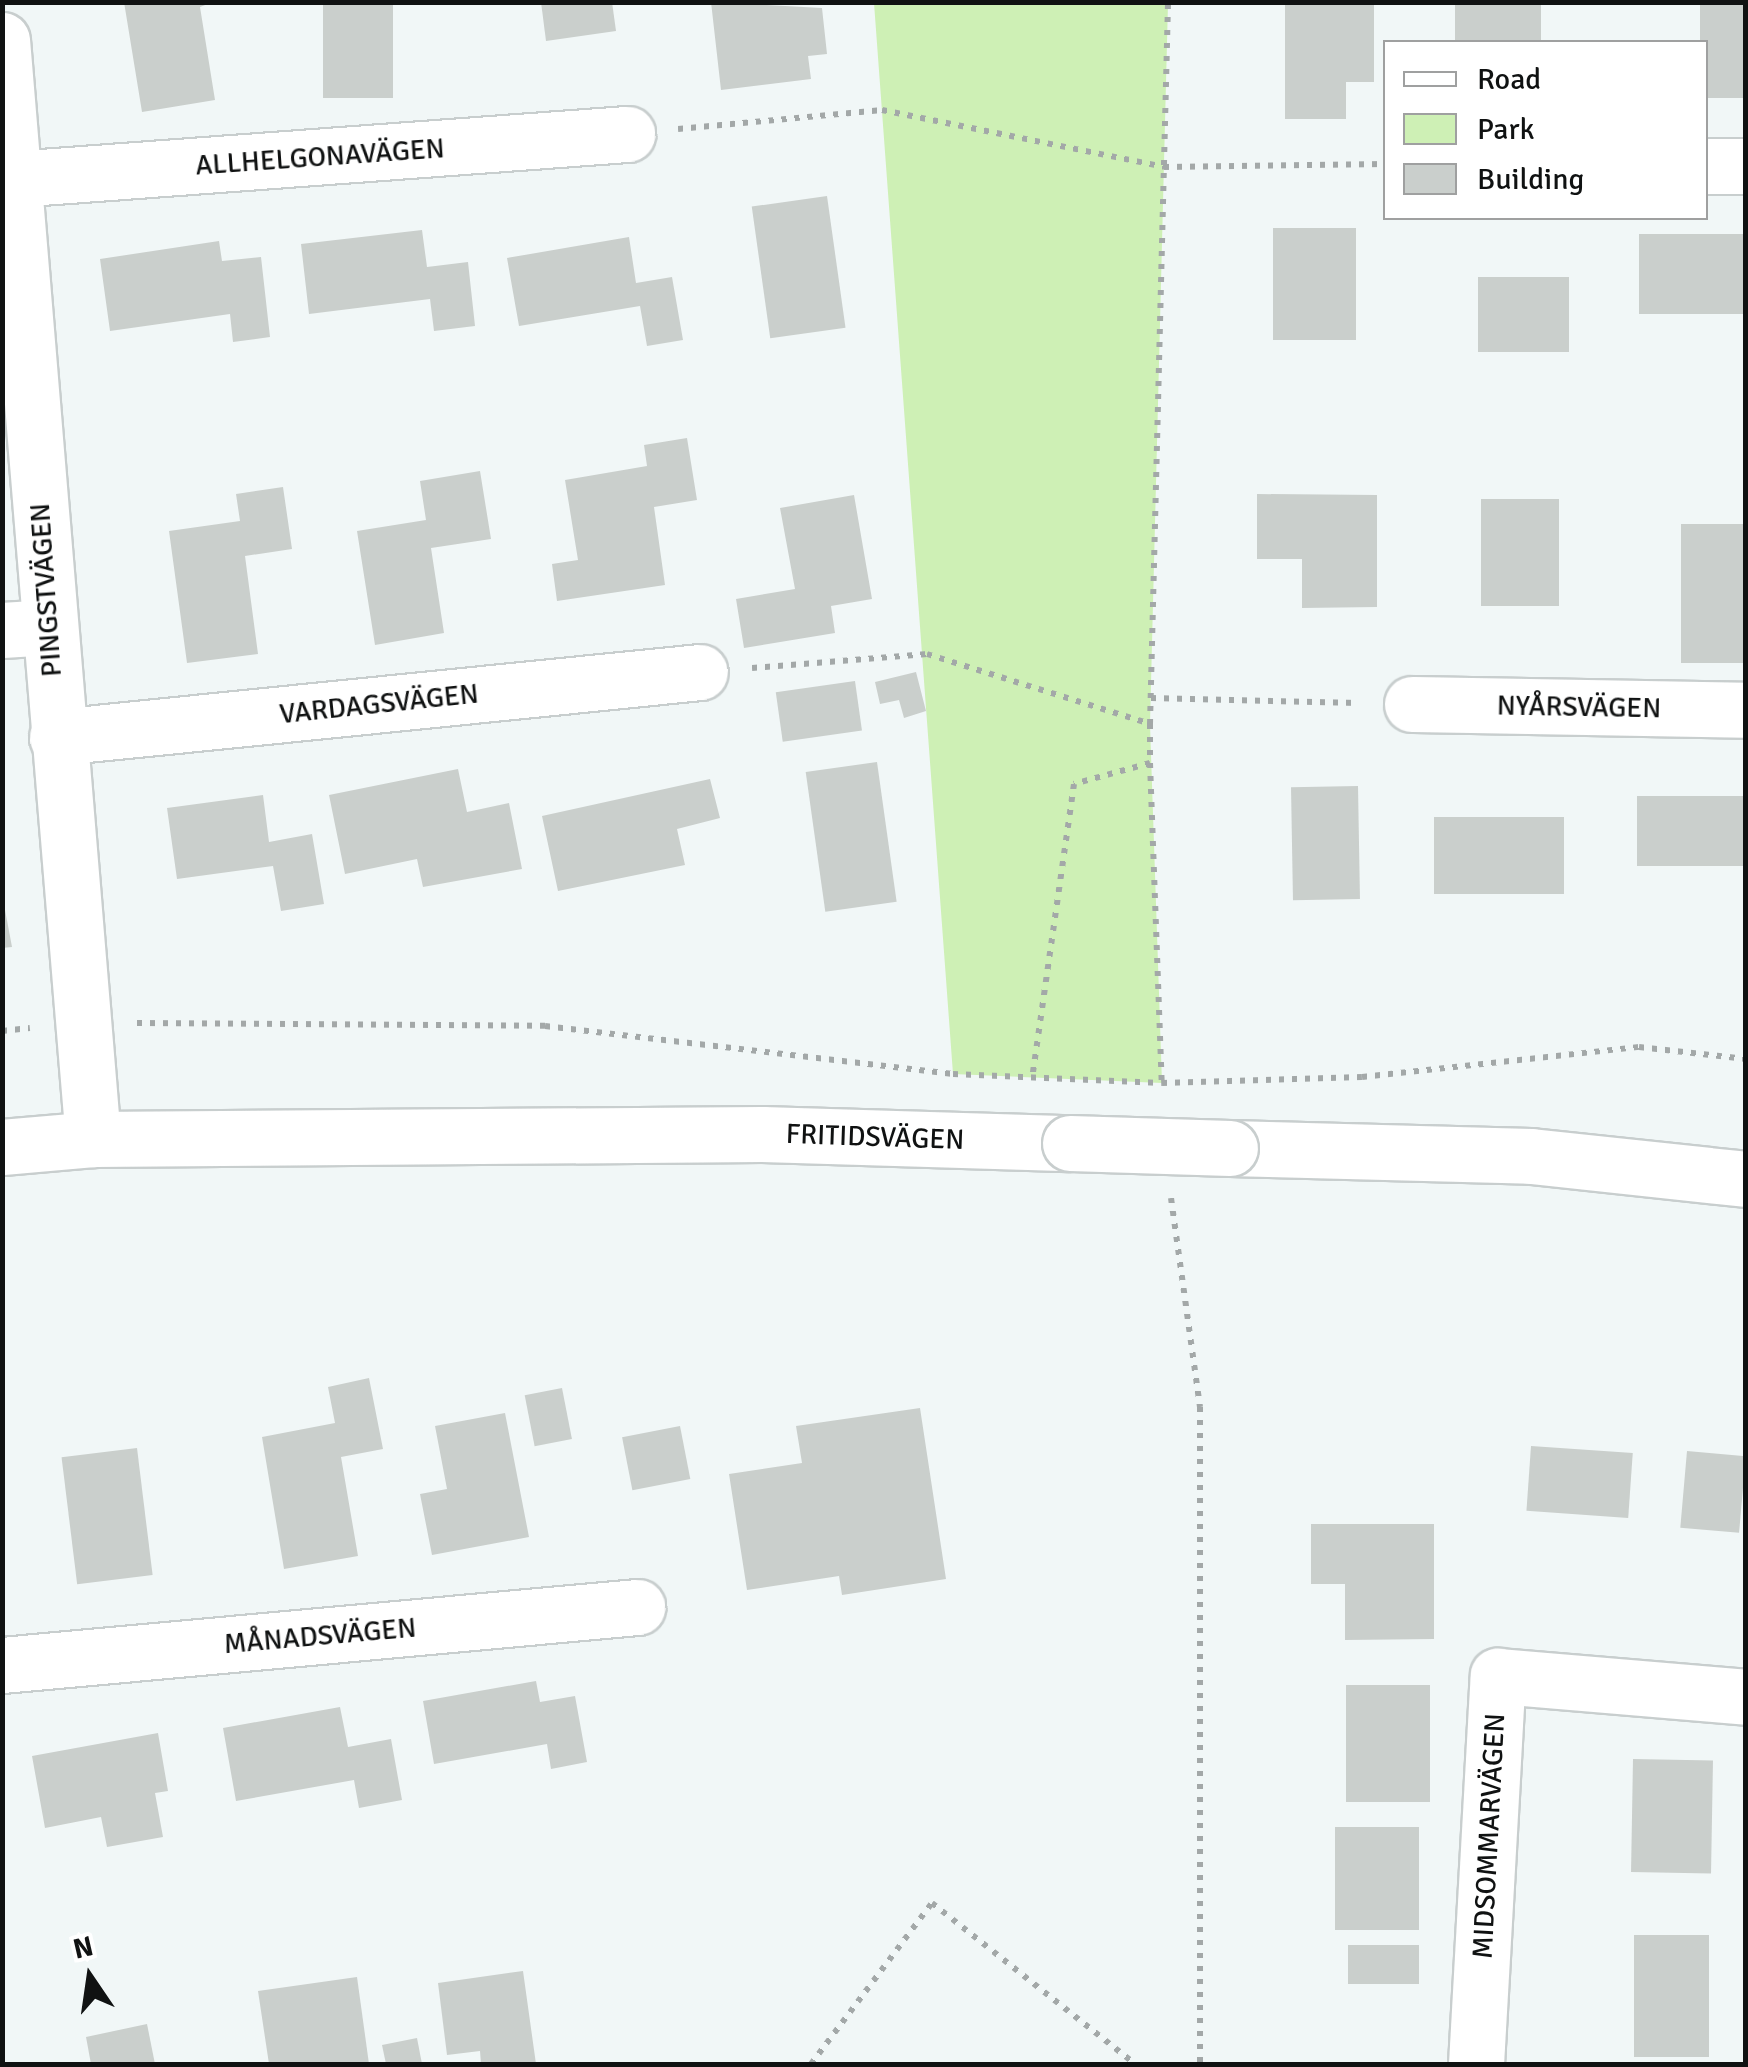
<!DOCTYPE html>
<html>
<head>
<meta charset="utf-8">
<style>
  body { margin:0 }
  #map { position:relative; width:1748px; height:2067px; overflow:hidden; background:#f1f7f7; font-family:Signika,sans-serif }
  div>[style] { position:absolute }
  .green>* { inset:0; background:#cef0b5 }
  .building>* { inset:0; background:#cacfcc; transform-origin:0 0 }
  .path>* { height:6px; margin-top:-3px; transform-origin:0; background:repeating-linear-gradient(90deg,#a3a8a8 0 5px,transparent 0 13px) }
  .roads { filter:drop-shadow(2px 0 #c8cece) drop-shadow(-2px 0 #c8cece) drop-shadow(0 2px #c8cece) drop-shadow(0 -2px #c8cece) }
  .minor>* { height:55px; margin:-27.5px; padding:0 27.5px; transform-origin:27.5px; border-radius:27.5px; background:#fff }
  .tertiary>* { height:55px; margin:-27.5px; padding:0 27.5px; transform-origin:27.5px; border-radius:27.5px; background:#fff }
  .bridges { filter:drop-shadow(2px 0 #c8cece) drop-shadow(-2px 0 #c8cece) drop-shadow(0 2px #c8cece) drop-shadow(0 -2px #c8cece) }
  .tertiary-bridge>* { height:55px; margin:-27.5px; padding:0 27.5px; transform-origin:27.5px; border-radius:27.5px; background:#fff }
  span { translate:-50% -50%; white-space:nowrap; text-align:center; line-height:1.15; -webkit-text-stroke:9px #fff; paint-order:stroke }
  .street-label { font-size:28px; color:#101212 }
  .frame { position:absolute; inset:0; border:5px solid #101212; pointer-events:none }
  .legend { position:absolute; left:1383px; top:40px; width:325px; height:180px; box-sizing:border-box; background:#fff; border:2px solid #9fa0a0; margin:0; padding:12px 18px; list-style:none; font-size:30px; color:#101212 }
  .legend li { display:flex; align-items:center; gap:20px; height:50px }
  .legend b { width:50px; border:2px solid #9fa0a0 }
  .north { position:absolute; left:40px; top:1927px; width:100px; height:100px; -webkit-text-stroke:8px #fff; paint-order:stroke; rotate:347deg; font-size:28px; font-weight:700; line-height:40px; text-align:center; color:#101212 }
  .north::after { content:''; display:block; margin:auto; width:35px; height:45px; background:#101212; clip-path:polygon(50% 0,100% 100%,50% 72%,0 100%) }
</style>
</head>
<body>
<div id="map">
  <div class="green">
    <div style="clip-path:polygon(874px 3px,1168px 3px,1150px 724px,1162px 1083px,953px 1074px)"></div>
  </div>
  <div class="building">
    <div style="clip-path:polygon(124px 2px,213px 2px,200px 7px,215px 100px,142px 112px)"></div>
    <div style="left:323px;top:2px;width:70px;height:96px"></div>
    <div style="clip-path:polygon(541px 2px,612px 2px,616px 31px,546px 41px)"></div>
    <div style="clip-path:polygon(711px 2px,822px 8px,827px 54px,808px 56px,811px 79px,721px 90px)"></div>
    <div style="clip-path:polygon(1285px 2px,1374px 2px,1374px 82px,1346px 82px,1346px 119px,1285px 119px)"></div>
    <div style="left:1455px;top:2px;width:86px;height:40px"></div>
    <div style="left:1700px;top:2px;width:46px;height:96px"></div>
    <div style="left:827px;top:196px;width:133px;height:76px;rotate:82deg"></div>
    <div style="left:1273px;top:228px;width:83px;height:112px"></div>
    <div style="clip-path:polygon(422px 230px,427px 267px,468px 262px,475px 326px,434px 331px,430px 299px,309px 314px,301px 244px)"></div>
    <div style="left:1639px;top:234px;width:107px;height:80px"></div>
    <div style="clip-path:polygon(629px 237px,636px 283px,672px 277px,683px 340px,647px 346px,640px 306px,519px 326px,507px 258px)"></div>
    <div style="clip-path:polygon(219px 241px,222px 261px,261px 257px,270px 337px,233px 342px,230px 314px,110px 331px,100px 259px)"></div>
    <div style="left:1478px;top:277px;width:91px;height:75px"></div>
    <div style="clip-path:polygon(687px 438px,697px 500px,654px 507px,665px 585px,557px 601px,552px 564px,578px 560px,565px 480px,647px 466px,644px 445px)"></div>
    <div style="clip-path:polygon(480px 471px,491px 539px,431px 548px,444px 633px,375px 645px,357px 531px,426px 520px,420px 481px)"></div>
    <div style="clip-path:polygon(283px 487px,292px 549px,245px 556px,258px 654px,187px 663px,169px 531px,240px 521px,236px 494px)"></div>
    <div style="clip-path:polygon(1257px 494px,1377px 495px,1377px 607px,1302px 608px,1302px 559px,1257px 559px)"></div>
    <div style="clip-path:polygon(854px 495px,872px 599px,831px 606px,835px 633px,744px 648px,736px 599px,795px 589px,780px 508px)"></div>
    <div style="left:1481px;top:499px;width:78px;height:107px"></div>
    <div style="left:1681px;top:524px;width:65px;height:139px"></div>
    <div style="clip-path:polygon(916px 672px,926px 711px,904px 718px,899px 700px,880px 704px,875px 682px)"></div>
    <div style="left:855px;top:681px;width:50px;height:80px;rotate:82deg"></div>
    <div style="left:877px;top:762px;width:141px;height:72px;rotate:82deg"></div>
    <div style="clip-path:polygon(458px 769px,467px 812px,509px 803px,522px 869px,423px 887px,417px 859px,345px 874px,329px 795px)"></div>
    <div style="clip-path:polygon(710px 779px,720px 818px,677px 829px,685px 865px,558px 891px,542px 816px)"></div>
    <div style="left:1358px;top:786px;width:113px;height:67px;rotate:89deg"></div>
    <div style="clip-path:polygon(263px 795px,269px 842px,312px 834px,324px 904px,281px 911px,273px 866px,177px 879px,167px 808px)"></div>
    <div style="left:1746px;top:796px;width:70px;height:109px;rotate:90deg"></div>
    <div style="left:1434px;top:817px;width:130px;height:77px"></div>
    <div style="clip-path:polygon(2px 894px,12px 947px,2px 948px)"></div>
    <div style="clip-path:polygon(369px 1378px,383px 1449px,341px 1457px,358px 1556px,284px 1569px,262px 1437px,335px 1423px,328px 1387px)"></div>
    <div style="left:562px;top:1388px;width:52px;height:38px;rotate:79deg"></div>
    <div style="clip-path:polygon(920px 1408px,946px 1579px,842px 1595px,839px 1576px,747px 1590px,729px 1474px,802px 1463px,796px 1426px)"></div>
    <div style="clip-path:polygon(505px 1413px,529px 1537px,432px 1555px,420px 1494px,447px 1489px,435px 1426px)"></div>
    <div style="left:680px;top:1426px;width:54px;height:59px;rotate:79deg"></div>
    <div style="left:1531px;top:1446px;width:102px;height:65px;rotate:4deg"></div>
    <div style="left:137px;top:1448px;width:128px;height:76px;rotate:83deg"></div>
    <div style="left:1687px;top:1451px;width:59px;height:77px;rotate:5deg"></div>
    <div style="clip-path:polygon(1311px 1524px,1434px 1524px,1434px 1639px,1345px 1640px,1345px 1584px,1311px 1584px)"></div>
    <div style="clip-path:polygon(536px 1681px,540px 1702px,575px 1696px,587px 1762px,551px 1769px,547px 1744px,434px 1764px,423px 1701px)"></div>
    <div style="left:1430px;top:1685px;width:117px;height:84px;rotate:90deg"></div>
    <div style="clip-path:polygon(340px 1707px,348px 1747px,391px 1739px,402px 1800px,359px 1808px,354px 1780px,236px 1801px,223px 1728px)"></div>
    <div style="clip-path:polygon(158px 1733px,168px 1791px,155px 1793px,163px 1837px,107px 1847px,101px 1817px,45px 1828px,32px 1756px)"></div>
    <div style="left:1633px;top:1759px;width:80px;height:113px;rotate:1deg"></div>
    <div style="left:1335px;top:1827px;width:84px;height:103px"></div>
    <div style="left:1634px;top:1935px;width:75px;height:122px"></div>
    <div style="left:1348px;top:1945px;width:71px;height:39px"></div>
    <div style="clip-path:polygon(523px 1971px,536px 2064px,481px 2064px,480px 2051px,447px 2055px,438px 1983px)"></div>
    <div style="clip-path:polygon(357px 1977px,369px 2064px,269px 2064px,258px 1991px)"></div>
    <div style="clip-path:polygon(147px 2024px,155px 2064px,91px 2064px,86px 2037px)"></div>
    <div style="clip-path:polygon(417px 2038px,422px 2064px,386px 2064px,382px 2045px)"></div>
  </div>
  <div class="path">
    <div style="left:678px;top:129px;width:205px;rotate:-5.3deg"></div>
    <div style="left:882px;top:110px;width:288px;rotate:11.4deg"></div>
    <div style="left:1164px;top:167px;width:222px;rotate:-0.8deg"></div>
    <div style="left:752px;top:668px;width:176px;rotate:-4.6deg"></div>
    <div style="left:927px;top:654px;width:234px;rotate:17.4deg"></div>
    <div style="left:1150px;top:724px;width:39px;rotate:90deg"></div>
    <div style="left:1150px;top:763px;width:79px;rotate:164.6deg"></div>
    <div style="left:1074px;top:784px;width:297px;rotate:98.1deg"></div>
    <div style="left:1151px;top:698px;width:208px;rotate:1.4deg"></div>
    <div style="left:1150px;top:724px;width:722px;rotate:-88.57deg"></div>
    <div style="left:1150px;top:763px;width:323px;rotate:87.9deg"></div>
    <div style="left:137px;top:1023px;width:408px;rotate:0.4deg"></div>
    <div style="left:545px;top:1026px;width:411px;rotate:6.7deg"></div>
    <div style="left:953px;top:1074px;width:209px;rotate:2.5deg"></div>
    <div style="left:1162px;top:1083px;width:200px;rotate:-1.7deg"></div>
    <div style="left:1362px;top:1077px;width:279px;rotate:-6.2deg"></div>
    <div style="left:1639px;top:1047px;width:108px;rotate:6.4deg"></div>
    <div style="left:2px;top:1031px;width:28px;rotate:-6deg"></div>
    <div style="left:1171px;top:1198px;width:211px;rotate:82.1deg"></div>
    <div style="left:1200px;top:1407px;width:657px;rotate:90deg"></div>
    <div style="left:811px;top:2064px;width:201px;rotate:-53.1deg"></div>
    <div style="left:932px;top:1903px;width:259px;rotate:38.4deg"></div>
  </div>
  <div class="roads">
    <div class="minor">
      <div style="left:2px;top:40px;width:1103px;rotate:85.27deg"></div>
      <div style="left:1706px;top:166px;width:40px"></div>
      <div style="left:14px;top:179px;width:615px;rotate:-4.2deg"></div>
      <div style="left:2px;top:630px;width:48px;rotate:-3.6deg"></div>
      <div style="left:1412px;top:704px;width:334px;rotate:1deg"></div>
      <div style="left:57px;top:737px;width:646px;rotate:-5.77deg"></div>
      <div style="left:2px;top:1665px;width:638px;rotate:-5.22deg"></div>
      <div style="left:1476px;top:2064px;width:389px;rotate:-86.8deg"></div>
      <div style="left:1498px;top:1676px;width:249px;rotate:4.8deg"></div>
    </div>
    <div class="tertiary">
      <div style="left:2px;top:1147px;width:91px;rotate:-5deg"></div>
      <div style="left:93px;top:1139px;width:669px;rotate:-0.43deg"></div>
      <div style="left:762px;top:1134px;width:308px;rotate:1.7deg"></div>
      <div style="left:1230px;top:1148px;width:301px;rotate:1.5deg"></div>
      <div style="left:1531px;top:1156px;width:216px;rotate:6.1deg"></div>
    </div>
  </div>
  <div class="bridges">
    <div class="tertiary-bridge">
      <div style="left:1070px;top:1143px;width:160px;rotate:1.8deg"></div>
    </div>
  </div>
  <div class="street-label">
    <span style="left:320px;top:157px;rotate:-4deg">ALLHELGONAVÄGEN</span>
    <span style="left:46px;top:590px;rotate:-94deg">PINGSTVÄGEN</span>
    <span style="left:379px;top:704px;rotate:-6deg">VARDAGSVÄGEN</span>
    <span style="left:1579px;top:707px;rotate:1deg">NYÅRSVÄGEN</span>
    <span style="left:875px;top:1137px;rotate:2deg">FRITIDSVÄGEN</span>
    <span style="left:320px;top:1636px;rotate:-5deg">MÅNADSVÄGEN</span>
    <span style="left:1489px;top:1836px;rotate:-87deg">MIDSOMMARVÄGEN</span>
  </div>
  <div class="frame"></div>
  <ul class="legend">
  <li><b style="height:12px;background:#fff"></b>Road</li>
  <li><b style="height:28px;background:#cef0b5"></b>Park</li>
  <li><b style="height:28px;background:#cacfcc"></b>Building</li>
  </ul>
  <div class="north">N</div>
</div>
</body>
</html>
